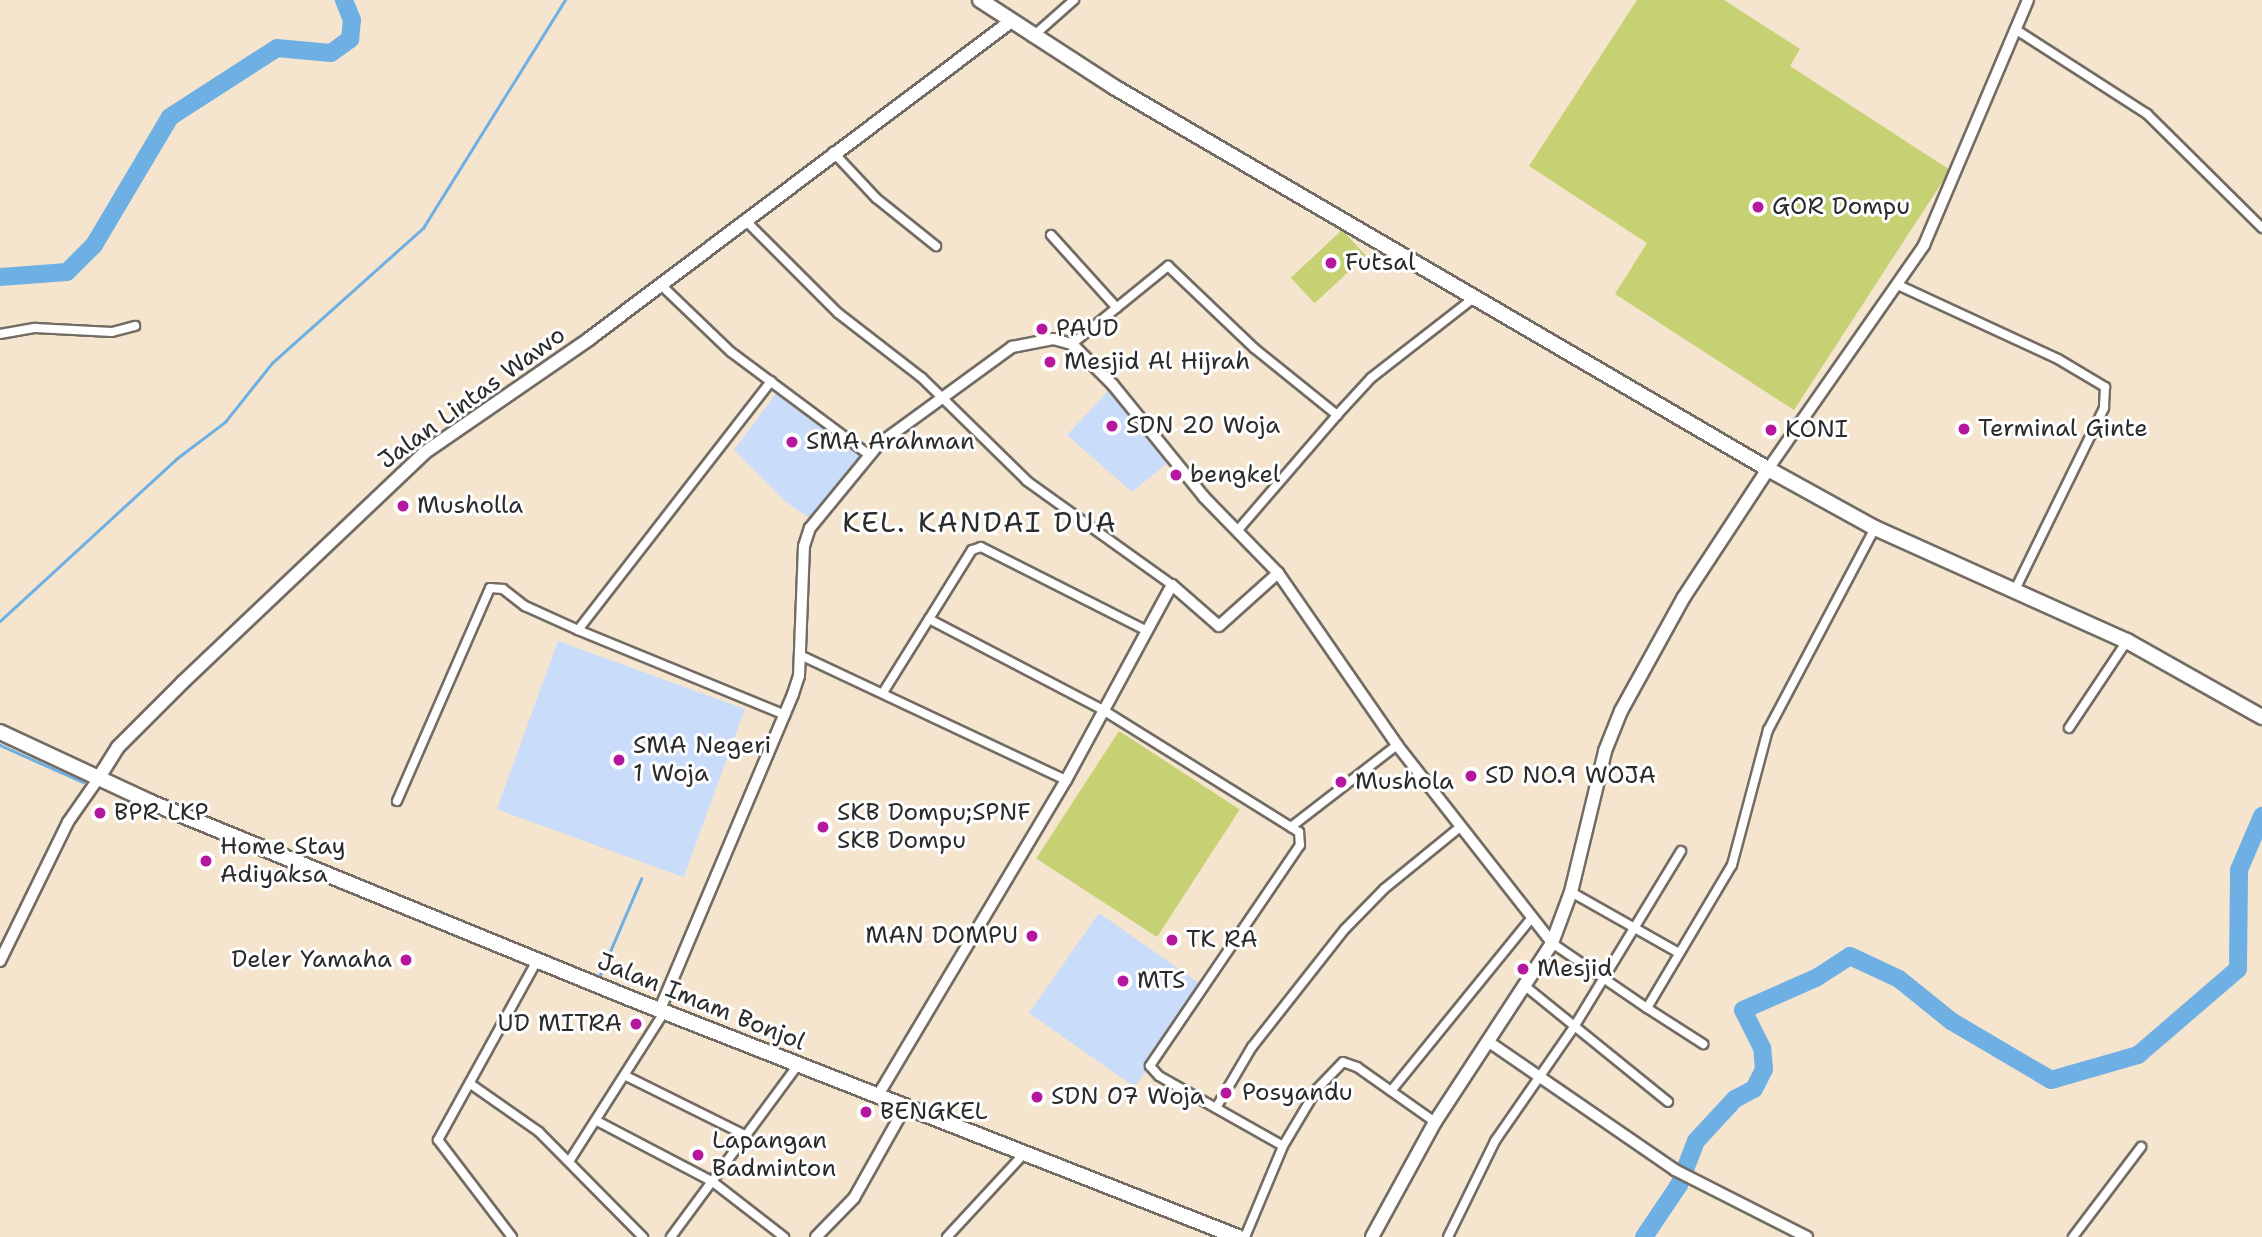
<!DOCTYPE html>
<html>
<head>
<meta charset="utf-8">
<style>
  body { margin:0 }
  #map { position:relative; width:2262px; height:1237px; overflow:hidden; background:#f5e5ce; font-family:"Shantell Sans",sans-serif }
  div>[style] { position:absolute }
  .built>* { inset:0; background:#c9dcf9; transform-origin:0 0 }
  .green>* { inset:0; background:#c5d172; transform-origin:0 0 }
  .stream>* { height:2.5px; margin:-1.25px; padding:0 1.25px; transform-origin:1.25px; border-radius:1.25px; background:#6eb0e3 }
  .river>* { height:18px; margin:-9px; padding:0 9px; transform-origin:9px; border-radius:9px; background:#6eb0e3 }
  .roads { filter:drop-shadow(2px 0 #726c64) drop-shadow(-2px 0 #726c64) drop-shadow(0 2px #726c64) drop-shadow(0 -2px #726c64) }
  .street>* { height:8px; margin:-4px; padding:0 4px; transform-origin:4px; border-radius:4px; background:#fff }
  .secondary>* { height:10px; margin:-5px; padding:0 5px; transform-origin:5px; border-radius:5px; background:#fff }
  .primary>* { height:12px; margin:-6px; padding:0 6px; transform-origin:6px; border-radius:6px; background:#fff }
  .highway>* { height:14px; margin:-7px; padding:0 7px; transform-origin:7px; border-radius:7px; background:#fff }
  .dots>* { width:19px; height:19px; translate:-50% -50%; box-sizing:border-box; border:4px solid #fff; border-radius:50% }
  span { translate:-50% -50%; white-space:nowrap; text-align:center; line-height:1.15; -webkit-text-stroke:6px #fff; paint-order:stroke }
  .poi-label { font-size:24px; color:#2b2b2b }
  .left { translate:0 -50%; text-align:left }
  .right { translate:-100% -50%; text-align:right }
  .street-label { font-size:24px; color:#2b2b2b }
  .quarter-label { font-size:28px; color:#2b2b2b; letter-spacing:2px }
</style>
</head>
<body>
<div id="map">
  <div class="built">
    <div style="clip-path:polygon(1112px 387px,1170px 461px,1132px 492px,1067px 435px)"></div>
    <div style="clip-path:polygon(777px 392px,863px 455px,811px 519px,786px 502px,734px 450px)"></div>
    <div style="left:558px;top:641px;width:199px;height:179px;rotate:20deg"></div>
    <div style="left:1099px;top:913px;width:129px;height:122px;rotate:35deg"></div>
  </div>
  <div class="green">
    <div style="clip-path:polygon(1637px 0,1724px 0,1800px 49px,1790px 66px,1950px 170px,1794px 410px,1615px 294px,1647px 243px,1529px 166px)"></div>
    <div style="left:1342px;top:230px;width:35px;height:70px;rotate:47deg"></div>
    <div style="left:1119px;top:731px;width:144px;height:152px;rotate:33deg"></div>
  </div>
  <div class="stream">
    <div style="left:0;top:621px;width:239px;rotate:-42.6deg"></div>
    <div style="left:176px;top:459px;width:61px;rotate:-37.1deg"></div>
    <div style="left:225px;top:422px;width:75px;rotate:-51.5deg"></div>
    <div style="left:272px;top:363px;width:203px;rotate:-41.8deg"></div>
    <div style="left:423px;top:228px;width:269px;rotate:-58.1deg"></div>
    <div style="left:0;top:745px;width:91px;rotate:24deg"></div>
    <div style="left:599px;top:977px;width:107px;rotate:-66.8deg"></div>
  </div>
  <div class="river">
    <div style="left:0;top:277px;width:67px;rotate:-4.3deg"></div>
    <div style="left:67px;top:272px;width:38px;rotate:-45deg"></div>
    <div style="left:94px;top:245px;width:149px;rotate:-59.3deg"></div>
    <div style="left:170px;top:117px;width:127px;rotate:-32.8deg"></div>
    <div style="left:277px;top:48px;width:54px;rotate:5.3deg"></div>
    <div style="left:331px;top:53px;width:24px;rotate:-36deg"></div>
    <div style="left:350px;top:39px;width:19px;rotate:-84deg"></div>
    <div style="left:352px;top:20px;width:22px;rotate:-112deg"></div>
    <div style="left:1644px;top:1237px;width:63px;rotate:-56.1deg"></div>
    <div style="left:1679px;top:1185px;width:47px;rotate:-68.9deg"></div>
    <div style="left:1696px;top:1141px;width:57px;rotate:-47.1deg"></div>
    <div style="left:1735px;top:1099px;width:21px;rotate:-28deg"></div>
    <div style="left:1754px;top:1089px;width:22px;rotate:-63deg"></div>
    <div style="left:1764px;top:1069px;width:21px;rotate:-95deg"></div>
    <div style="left:1762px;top:1048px;width:42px;rotate:-116.6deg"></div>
    <div style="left:1743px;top:1010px;width:80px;rotate:-23.7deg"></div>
    <div style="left:1816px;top:978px;width:40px;rotate:-32.9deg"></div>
    <div style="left:1850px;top:956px;width:54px;rotate:25.1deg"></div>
    <div style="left:1899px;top:979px;width:67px;rotate:38.9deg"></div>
    <div style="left:1951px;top:1021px;width:116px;rotate:30.5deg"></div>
    <div style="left:2051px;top:1080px;width:91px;rotate:-16deg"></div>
    <div style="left:2138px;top:1055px;width:132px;rotate:-40.7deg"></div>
    <div style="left:2238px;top:969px;width:99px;rotate:-89.4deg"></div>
    <div style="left:2239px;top:870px;width:59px;rotate:-66.9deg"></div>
  </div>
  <div class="roads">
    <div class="street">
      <div style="left:2015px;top:29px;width:157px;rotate:32.8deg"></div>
      <div style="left:2147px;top:114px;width:162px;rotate:44.7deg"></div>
      <div style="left:1032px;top:37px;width:56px;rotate:-41.4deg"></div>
      <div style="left:833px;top:152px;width:63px;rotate:46.9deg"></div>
      <div style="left:876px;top:198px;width:77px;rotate:38.7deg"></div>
      <div style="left:745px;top:220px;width:132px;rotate:45deg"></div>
      <div style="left:838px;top:313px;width:106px;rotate:37.7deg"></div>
      <div style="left:922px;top:378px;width:147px;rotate:44.4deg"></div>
      <div style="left:1027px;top:481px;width:178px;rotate:35.6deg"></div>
      <div style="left:1051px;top:235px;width:98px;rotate:47.9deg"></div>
      <div style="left:660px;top:284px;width:98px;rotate:43.8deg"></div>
      <div style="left:731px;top:352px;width:172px;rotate:36.7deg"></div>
      <div style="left:1898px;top:285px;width:176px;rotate:24.8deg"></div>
      <div style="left:2058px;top:359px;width:55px;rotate:30.8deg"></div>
      <div style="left:2105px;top:387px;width:21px;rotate:93deg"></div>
      <div style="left:2104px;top:408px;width:200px;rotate:116.1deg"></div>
      <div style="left:0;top:334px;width:36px;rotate:-10deg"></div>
      <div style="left:35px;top:328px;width:77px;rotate:3deg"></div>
      <div style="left:112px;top:332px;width:24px;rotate:-15deg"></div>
      <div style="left:1072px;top:344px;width:124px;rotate:-39.1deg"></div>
      <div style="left:1168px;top:266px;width:119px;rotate:43.6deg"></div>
      <div style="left:1254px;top:348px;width:107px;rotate:38.9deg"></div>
      <div style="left:1337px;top:415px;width:50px;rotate:-47.4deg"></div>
      <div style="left:1371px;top:378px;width:132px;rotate:-37.9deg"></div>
      <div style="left:1237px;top:531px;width:153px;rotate:-49.2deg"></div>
      <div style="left:929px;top:619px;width:81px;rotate:-58.1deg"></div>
      <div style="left:972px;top:550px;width:9px;rotate:-18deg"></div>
      <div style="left:981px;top:547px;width:184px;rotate:26.8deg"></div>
      <div style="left:578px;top:630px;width:315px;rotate:-52.2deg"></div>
      <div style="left:800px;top:655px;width:294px;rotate:25.2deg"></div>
      <div style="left:884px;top:691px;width:85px;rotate:-58deg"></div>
      <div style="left:929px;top:619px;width:196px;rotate:27.6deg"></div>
      <div style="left:1103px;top:710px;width:231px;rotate:31.9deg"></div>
      <div style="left:1299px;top:832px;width:13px;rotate:86deg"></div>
      <div style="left:1300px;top:845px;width:267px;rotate:124.2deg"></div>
      <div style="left:1150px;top:1066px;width:13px;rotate:48deg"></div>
      <div style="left:1159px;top:1076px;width:142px;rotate:29.4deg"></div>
      <div style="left:2069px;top:728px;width:105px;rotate:-56.3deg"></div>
      <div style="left:397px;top:801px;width:232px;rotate:-66.4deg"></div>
      <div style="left:490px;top:588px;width:13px;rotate:4deg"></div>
      <div style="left:503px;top:589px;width:28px;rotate:38deg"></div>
      <div style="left:525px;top:606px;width:58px;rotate:24.4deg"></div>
      <div style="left:578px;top:630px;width:224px;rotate:22.3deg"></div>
      <div style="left:1291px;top:827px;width:134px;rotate:-37.7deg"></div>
      <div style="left:1571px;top:892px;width:124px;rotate:29.5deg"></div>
      <div style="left:1552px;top:943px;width:115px;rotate:34.4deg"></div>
      <div style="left:1647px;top:1008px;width:166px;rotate:-59.3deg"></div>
      <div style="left:1732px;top:865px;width:140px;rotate:-75.1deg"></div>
      <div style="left:1768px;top:730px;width:229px;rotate:-62.1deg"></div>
      <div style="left:1525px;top:986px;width:184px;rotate:39deg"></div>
      <div style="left:1647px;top:1008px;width:67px;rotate:32.7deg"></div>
      <div style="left:626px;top:1076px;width:135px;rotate:26.4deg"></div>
      <div style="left:472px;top:1085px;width:82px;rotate:35deg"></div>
      <div style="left:539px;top:1132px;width:148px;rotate:45.3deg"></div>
      <div style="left:1391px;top:1091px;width:220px;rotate:-50.9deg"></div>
      <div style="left:1216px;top:1108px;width:71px;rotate:-59.5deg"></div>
      <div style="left:1252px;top:1047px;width:150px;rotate:-51.8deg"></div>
      <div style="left:1345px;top:929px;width:56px;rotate:-45.7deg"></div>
      <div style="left:1384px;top:889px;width:98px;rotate:-39.2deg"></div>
      <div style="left:597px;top:1121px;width:131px;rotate:27.7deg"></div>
      <div style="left:713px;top:1182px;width:90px;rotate:37.8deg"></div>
      <div style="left:570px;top:1160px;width:177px;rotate:-57.5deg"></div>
      <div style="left:512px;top:1237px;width:122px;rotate:-127.3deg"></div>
      <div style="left:438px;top:1140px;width:207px;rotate:-61.1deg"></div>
      <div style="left:671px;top:1237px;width:214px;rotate:-53.6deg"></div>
      <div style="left:947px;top:1237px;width:112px;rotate:-47.2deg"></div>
      <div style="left:1245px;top:1237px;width:99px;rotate:-67.3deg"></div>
      <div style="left:1283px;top:1146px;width:66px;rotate:-59.2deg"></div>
      <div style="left:1317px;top:1089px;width:37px;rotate:-46deg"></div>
      <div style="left:1343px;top:1062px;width:15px;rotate:20deg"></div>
      <div style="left:1357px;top:1067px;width:95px;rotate:35.2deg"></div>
      <div style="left:1448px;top:1237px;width:107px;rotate:-63.9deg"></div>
      <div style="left:1495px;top:1141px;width:139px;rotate:-55.3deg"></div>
      <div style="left:1574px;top:1027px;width:206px;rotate:-58.7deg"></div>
      <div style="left:2073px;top:1237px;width:113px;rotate:-52.9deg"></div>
    </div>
    <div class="secondary">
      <div style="left:1768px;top:469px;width:273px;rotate:-55.1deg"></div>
      <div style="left:1924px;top:245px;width:266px;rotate:-67deg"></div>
      <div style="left:0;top:961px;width:155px;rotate:-63.9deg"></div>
      <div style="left:68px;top:822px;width:52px;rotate:-55.1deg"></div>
      <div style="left:660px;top:1009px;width:342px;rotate:-67.1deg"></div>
      <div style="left:793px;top:694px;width:19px;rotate:-72deg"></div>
      <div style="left:799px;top:676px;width:130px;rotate:-87.8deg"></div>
      <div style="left:804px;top:546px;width:19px;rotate:-72deg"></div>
      <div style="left:810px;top:528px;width:109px;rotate:-50.6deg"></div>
      <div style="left:879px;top:444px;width:165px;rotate:-36.1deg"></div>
      <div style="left:1012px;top:347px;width:42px;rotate:-11deg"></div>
      <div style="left:1053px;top:339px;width:20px;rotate:15deg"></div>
      <div style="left:1072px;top:344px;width:58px;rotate:45deg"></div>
      <div style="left:1113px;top:385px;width:144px;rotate:50.9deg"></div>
      <div style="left:1204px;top:497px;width:106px;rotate:45.8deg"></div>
      <div style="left:1278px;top:573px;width:209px;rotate:55.3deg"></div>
      <div style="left:1397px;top:745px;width:251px;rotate:51.9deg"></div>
      <div style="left:1489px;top:1042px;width:226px;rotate:34.5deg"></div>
      <div style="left:1675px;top:1170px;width:148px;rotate:26.9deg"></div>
      <div style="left:877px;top:1097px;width:369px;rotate:-59.2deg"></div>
      <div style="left:1066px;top:780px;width:222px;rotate:-61.5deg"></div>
      <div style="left:1172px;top:585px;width:62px;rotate:41.1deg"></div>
      <div style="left:1219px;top:626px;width:79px;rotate:-41.9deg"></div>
      <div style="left:816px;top:1237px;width:54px;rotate:-45.7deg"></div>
      <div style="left:854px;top:1198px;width:102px;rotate:-60.7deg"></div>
    </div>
    <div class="primary">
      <div style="left:98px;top:779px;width:38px;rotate:-58deg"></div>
      <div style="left:118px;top:747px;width:92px;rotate:-45deg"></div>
      <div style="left:183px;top:682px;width:332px;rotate:-43.5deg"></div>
      <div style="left:424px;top:453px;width:201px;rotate:-34.6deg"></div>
      <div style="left:589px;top:339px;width:527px;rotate:-36.98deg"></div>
      <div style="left:1372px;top:1237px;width:131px;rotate:-61.3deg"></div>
      <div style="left:1435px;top:1122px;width:214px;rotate:-56.8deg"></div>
      <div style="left:1552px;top:943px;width:54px;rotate:-69.6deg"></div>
      <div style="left:1571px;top:892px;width:145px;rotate:-76.4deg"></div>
      <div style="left:1605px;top:751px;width:43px;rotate:-68.2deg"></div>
      <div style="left:1621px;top:711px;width:130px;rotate:-61.1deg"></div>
      <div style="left:1684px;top:597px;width:153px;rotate:-56.7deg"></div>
    </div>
    <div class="highway">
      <div style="left:980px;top:0;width:160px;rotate:33deg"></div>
      <div style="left:1114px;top:87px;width:757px;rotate:30.29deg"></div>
      <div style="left:1768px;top:469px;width:122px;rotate:28.9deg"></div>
      <div style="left:1875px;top:528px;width:276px;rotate:24.2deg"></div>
      <div style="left:2127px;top:641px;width:155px;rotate:29.4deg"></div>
      <div style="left:0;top:732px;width:166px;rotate:25deg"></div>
      <div style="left:150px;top:802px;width:518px;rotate:22.25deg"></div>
      <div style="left:629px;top:998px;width:654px;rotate:21.43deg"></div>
    </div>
  </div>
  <div class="dots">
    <div style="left:1758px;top:207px;background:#b5179e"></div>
    <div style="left:1331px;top:263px;background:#b5179e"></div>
    <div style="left:1042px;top:329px;background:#b5179e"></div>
    <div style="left:1050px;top:362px;background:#b5179e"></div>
    <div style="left:1112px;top:426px;background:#b5179e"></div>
    <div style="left:1964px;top:429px;background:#b5179e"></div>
    <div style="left:1771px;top:430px;background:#b5179e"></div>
    <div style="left:792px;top:442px;background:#b5179e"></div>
    <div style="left:1176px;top:475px;background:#b5179e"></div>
    <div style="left:403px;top:506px;background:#b5179e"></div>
    <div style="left:619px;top:760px;background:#b5179e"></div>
    <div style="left:1471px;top:776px;background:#b5179e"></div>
    <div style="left:1341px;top:782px;background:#b5179e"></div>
    <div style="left:100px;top:813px;background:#b5179e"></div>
    <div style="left:823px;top:827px;background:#b5179e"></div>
    <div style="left:206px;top:861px;background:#b5179e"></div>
    <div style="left:1032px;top:936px;background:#b5179e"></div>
    <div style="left:1172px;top:940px;background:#b5179e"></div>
    <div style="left:406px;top:960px;background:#b5179e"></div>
    <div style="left:1523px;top:969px;background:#b5179e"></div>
    <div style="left:1123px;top:981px;background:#b5179e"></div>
    <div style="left:636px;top:1024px;background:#b5179e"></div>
    <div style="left:1226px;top:1093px;background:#b5179e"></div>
    <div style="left:1037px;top:1097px;background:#b5179e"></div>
    <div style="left:866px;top:1112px;background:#b5179e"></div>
    <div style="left:698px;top:1155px;background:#b5179e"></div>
  </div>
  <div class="poi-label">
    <span class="left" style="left:1772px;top:207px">GOR Dompu</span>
    <span class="left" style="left:1345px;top:263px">Futsal</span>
    <span class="left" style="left:1056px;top:329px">PAUD</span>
    <span class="left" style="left:1064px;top:362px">Mesjid Al Hijrah</span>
    <span class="left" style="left:1126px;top:426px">SDN 20 Woja</span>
    <span class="left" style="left:1978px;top:429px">Terminal Ginte</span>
    <span class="left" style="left:1785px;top:430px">KONI</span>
    <span class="left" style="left:806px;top:442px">SMA Arahman</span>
    <span class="left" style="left:1190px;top:475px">bengkel</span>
    <span class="left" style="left:417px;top:506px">Musholla</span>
    <span class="left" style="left:633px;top:760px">SMA Negeri<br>1 Woja</span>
    <span class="left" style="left:1485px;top:776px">SD NO.9 WOJA</span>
    <span class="left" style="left:1355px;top:782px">Mushola</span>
    <span class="left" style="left:114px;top:813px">BPR LKP</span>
    <span class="left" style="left:837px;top:827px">SKB Dompu;SPNF<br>SKB Dompu</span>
    <span class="left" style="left:220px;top:861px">Home Stay<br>Adiyaksa</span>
    <span class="right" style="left:1018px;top:936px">MAN DOMPU</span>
    <span class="left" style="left:1186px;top:940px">TK RA</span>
    <span class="right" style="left:392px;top:960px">Deler Yamaha</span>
    <span class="left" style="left:1537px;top:969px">Mesjid</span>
    <span class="left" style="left:1137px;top:981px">MTS</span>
    <span class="right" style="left:622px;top:1024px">UD MITRA</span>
    <span class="left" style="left:1242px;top:1093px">Posyandu</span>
    <span class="left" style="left:1051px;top:1097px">SDN 07 Woja</span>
    <span class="left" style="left:880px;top:1112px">BENGKEL</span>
    <span class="left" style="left:712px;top:1155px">Lapangan<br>Badminton</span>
  </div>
  <div class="street-label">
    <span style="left:472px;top:398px;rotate:-36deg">Jalan Lintas Wawo</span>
    <span style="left:701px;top:1002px;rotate:22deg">Jalan Imam Bonjol</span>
  </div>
  <div class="quarter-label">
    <span style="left:980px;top:522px">KEL. KANDAI DUA</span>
  </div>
</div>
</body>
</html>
